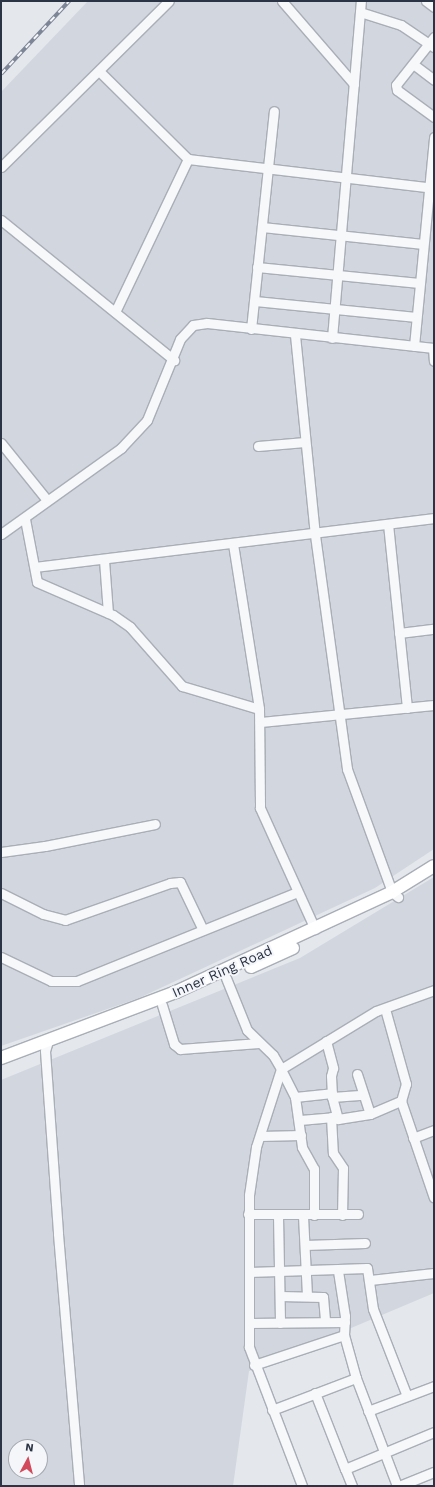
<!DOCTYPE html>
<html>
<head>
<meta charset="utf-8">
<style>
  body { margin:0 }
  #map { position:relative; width:435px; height:1487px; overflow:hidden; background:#e4e7ec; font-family:"Work Sans",sans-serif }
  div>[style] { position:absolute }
  .built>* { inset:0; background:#d2d6de }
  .roads { filter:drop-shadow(1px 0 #a9aeb7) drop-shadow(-1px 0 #a9aeb7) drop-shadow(0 1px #a9aeb7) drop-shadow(0 -1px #a9aeb7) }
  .minor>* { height:9px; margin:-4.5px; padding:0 4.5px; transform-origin:4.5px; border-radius:4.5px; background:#f7f8fa }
  .major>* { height:12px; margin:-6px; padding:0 6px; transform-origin:6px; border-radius:6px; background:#fff }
  .rail>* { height:3.5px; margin-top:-1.75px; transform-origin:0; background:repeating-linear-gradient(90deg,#f4f6f9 0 6px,#7d8696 0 12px); box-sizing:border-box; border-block:1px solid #7d8696 }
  span { translate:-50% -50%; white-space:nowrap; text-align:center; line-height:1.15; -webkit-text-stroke:4px #f4f6f9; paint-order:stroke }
  .street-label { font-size:14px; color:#2b3445 }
  .frame { position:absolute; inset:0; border:2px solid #2b3445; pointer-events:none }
  .north { position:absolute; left:8px; top:1439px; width:40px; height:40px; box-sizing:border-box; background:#f4f6f9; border:1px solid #a4a8b1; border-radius:50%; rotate:7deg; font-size:11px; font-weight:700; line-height:16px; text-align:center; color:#2b3445 }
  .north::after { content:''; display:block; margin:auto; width:14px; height:18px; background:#d1495b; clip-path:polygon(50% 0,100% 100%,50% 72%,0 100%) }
</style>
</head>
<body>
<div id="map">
  <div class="built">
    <div style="clip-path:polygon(88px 1px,434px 1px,434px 849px,375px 888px,139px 998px,1px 1046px,1px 92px)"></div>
    <div style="clip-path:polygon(evenodd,434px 877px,434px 1293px,249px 1371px,233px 1486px,1px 1486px,1px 1080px,300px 958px,434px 877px,16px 1447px,40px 1447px,40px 1471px,16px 1471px,16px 1447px)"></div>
  </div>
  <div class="roads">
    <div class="minor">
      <div style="left:282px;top:1px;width:110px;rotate:49.1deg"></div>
      <div style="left:426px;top:1px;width:10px;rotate:37deg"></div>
      <div style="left:360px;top:12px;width:43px;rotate:17.6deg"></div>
      <div style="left:401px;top:25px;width:40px;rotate:34deg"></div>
      <div style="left:434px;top:37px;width:61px;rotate:128.4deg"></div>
      <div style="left:396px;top:85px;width:5px;rotate:79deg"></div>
      <div style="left:397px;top:90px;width:46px;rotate:36.1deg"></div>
      <div style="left:413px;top:64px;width:26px;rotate:37deg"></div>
      <div style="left:99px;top:71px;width:125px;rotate:44.7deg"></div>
      <div style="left:188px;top:159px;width:248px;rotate:6.7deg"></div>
      <div style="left:1px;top:167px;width:236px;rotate:-44.7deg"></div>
      <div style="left:1px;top:220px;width:223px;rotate:39deg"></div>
      <div style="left:262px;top:227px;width:162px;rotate:6deg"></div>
      <div style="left:257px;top:267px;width:163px;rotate:5.6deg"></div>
      <div style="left:255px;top:301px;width:162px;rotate:5.7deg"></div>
      <div style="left:115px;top:312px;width:170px;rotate:-64.5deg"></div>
      <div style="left:251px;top:329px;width:219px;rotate:-84deg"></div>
      <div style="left:295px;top:335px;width:201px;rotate:84.3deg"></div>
      <div style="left:315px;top:535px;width:236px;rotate:82.2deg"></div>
      <div style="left:347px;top:769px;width:131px;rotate:69.9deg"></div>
      <div style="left:392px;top:892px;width:8px;rotate:40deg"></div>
      <div style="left:332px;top:338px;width:338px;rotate:-85.1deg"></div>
      <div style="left:414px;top:346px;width:210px;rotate:-84.5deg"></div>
      <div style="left:433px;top:348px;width:13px;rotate:86deg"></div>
      <div style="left:1px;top:443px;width:73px;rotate:51.1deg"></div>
      <div style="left:258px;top:446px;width:47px;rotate:-4.9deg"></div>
      <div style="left:25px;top:519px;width:64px;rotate:79.2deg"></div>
      <div style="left:37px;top:582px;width:83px;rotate:23.5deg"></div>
      <div style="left:113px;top:615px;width:21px;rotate:35deg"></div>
      <div style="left:130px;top:627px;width:79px;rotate:48.6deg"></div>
      <div style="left:182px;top:686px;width:80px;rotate:16.6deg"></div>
      <div style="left:388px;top:524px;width:185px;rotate:84.1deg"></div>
      <div style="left:1px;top:534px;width:148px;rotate:-35.6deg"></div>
      <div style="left:121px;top:448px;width:38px;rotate:-47deg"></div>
      <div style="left:147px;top:420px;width:87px;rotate:-67.8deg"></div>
      <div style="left:180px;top:339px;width:19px;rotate:-47deg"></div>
      <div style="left:193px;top:325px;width:14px;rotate:-8deg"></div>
      <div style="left:207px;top:323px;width:228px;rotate:6.3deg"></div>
      <div style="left:233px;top:544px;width:167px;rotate:81deg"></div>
      <div style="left:259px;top:709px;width:99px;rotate:89.4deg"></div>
      <div style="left:260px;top:808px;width:133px;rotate:65.6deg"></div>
      <div style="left:104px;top:560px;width:53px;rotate:85.7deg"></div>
      <div style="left:35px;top:567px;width:402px;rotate:-7deg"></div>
      <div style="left:399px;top:633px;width:35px;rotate:-7deg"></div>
      <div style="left:260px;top:722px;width:175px;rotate:-5.6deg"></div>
      <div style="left:1px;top:852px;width:44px;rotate:-7.8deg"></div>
      <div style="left:45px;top:846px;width:112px;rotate:-11.3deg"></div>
      <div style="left:1px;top:893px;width:47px;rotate:26.6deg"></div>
      <div style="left:43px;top:914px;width:23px;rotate:15deg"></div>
      <div style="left:65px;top:920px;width:111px;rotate:-19.4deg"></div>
      <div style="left:170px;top:883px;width:10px;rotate:-6deg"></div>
      <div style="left:180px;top:882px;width:53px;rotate:64.4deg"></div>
      <div style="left:1px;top:957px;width:55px;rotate:25.6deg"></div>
      <div style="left:51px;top:981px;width:26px"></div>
      <div style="left:77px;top:981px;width:237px;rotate:-22deg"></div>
      <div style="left:226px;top:978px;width:56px;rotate:68deg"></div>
      <div style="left:247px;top:1030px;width:36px;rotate:44deg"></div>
      <div style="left:273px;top:1055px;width:16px;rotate:60deg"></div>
      <div style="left:281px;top:1069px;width:82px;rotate:107.8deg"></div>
      <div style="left:256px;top:1147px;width:49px;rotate:98.3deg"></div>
      <div style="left:249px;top:1195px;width:152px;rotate:90deg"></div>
      <div style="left:249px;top:1347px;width:149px;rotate:69.1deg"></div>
      <div style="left:162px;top:1005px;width:41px;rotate:72.9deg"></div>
      <div style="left:174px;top:1044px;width:8px;rotate:40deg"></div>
      <div style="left:180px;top:1049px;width:79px;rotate:-4.3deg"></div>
      <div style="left:48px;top:1041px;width:10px;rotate:107deg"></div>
      <div style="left:45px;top:1051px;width:183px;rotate:85.9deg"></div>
      <div style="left:58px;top:1234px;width:253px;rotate:85.2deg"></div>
      <div style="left:326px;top:1041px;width:28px;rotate:75deg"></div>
      <div style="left:333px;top:1068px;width:8px;rotate:104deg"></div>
      <div style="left:331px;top:1076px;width:21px;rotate:87deg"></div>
      <div style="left:332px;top:1097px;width:23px;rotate:75deg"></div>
      <div style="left:338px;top:1119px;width:32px;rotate:-9deg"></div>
      <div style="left:370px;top:1114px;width:42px;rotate:-108deg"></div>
      <div style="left:295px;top:1097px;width:37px;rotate:-6deg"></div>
      <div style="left:332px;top:1097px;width:31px;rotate:-4deg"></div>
      <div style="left:401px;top:1101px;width:102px;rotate:71.2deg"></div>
      <div style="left:370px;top:1114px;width:34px;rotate:-23deg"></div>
      <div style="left:401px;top:1101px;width:18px;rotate:-74deg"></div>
      <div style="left:406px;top:1084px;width:78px;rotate:-105.6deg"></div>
      <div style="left:331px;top:1117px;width:36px;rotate:87deg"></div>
      <div style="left:333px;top:1153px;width:18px;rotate:56deg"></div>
      <div style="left:343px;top:1168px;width:47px;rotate:91.2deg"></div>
      <div style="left:300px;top:1120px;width:36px;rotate:-5deg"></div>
      <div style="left:260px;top:1136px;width:41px;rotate:-1.4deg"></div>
      <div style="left:413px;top:1138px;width:22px;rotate:-21deg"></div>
      <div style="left:248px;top:1214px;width:110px"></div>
      <div style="left:314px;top:1215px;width:46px;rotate:-90deg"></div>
      <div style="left:314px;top:1169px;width:25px;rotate:-119deg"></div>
      <div style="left:302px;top:1147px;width:50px;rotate:-98deg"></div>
      <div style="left:295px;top:1097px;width:31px;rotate:-117deg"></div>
      <div style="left:281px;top:1069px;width:111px;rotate:-31.4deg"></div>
      <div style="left:376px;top:1011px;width:62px;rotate:-19.9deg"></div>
      <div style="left:278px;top:1216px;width:107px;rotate:88.9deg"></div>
      <div style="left:303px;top:1216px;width:79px;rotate:87.1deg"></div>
      <div style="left:305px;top:1245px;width:60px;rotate:-1.9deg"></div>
      <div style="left:338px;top:1271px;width:46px;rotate:81.2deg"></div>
      <div style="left:345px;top:1316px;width:19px;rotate:93deg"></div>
      <div style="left:344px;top:1335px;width:45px;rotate:74.4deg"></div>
      <div style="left:356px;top:1378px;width:116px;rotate:69.2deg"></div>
      <div style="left:249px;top:1272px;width:118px;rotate:-1.9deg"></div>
      <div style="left:367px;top:1268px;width:41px;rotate:81.7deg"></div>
      <div style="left:373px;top:1309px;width:93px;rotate:68.7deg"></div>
      <div style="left:370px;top:1280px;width:64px;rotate:-6.2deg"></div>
      <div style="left:280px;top:1296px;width:43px;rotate:1.3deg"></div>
      <div style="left:323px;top:1297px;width:25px;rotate:85deg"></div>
      <div style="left:249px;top:1323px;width:96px;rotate:-0.6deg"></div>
      <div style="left:254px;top:1365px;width:95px;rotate:-18.4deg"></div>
      <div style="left:315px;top:1393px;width:82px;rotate:68.5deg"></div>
      <div style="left:272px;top:1410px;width:90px;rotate:-20.9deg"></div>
      <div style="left:368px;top:1411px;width:71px;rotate:-20.7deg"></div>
      <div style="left:352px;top:1486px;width:18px;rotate:-112deg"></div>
      <div style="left:345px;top:1469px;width:96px;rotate:-22.6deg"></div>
      <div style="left:399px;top:1486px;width:38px;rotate:-22deg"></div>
    </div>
    <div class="major">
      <div style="left:251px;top:967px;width:46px;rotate:-24.3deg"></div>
      <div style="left:1px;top:1058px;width:187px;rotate:-20.7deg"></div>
      <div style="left:176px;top:992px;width:238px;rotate:-24.8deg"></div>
      <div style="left:392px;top:892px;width:49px;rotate:-31.8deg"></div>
    </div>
  </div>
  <div class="rail">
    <div style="left:1px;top:74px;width:100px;rotate:-47deg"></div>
  </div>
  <div class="street-label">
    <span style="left:222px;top:971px;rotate:-24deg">Inner Ring Road</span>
  </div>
  <div class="frame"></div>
  <div class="north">N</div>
</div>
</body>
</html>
